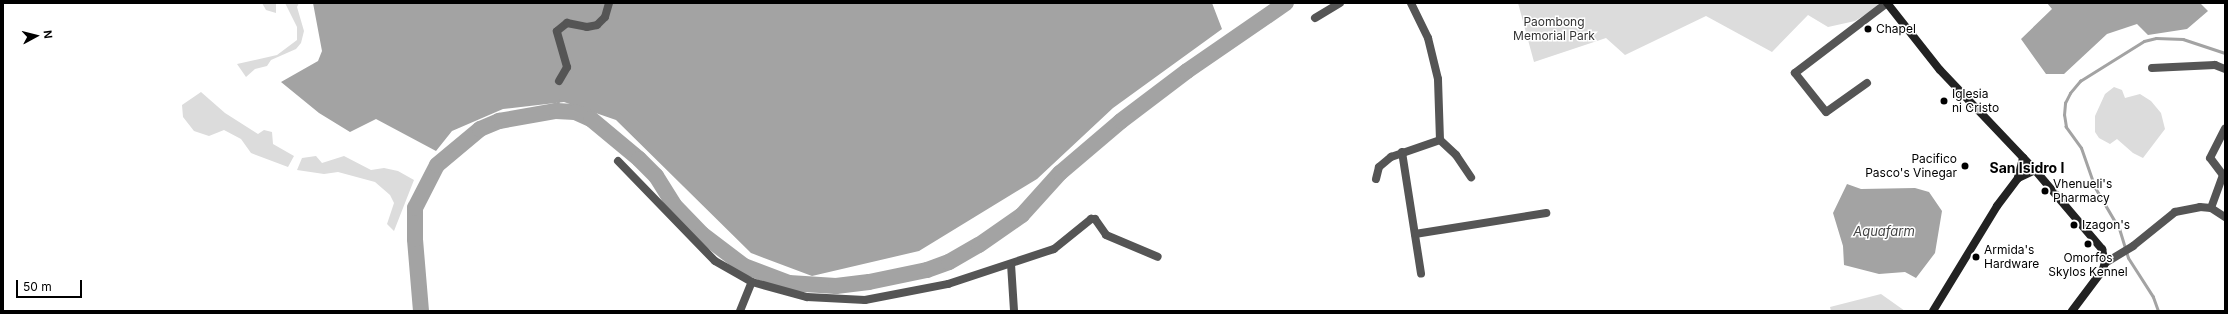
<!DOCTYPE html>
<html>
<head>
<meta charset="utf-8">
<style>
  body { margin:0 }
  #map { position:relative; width:2228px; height:314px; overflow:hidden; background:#fff; font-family:Inter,sans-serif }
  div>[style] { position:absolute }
  .green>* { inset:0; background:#dcdcdc }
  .water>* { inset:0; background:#a3a3a3 }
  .stream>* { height:2.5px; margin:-1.25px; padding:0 1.25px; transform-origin:1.25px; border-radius:1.25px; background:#a3a3a3 }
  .river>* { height:16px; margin:-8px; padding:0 8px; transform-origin:8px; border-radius:8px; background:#a3a3a3 }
  .minor>* { height:8px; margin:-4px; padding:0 4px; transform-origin:4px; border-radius:4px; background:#555 }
  .secondary>* { height:8px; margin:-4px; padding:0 4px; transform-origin:4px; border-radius:4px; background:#222 }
  .dots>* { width:11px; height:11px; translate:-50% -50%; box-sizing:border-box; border:2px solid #fff; border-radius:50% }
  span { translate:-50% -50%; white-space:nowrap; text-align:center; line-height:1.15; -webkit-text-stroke:3px #fff; paint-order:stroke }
  .park-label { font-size:12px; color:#333 }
  .poi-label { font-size:12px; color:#000 }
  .left { translate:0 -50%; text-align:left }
  .right { translate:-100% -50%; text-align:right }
  .water-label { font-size:13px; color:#444; font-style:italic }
  .quarter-label { font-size:14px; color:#000; font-weight:700 }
  .frame { position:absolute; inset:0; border:4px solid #000; pointer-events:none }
  .north { position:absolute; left:16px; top:16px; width:40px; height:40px; -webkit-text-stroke:3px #fff; paint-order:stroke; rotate:83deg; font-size:11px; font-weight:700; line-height:16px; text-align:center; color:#000 }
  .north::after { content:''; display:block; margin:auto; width:14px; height:18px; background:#000; clip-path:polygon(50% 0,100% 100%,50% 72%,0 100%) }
  .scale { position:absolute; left:16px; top:280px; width:66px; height:18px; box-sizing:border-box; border:2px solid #000; border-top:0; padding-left:5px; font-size:12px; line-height:14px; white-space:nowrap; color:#000; -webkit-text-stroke:3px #fff; paint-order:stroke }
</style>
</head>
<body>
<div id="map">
  <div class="green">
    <div style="clip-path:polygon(262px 3px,276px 3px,276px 13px,266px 10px)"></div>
    <div style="clip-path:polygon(285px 3px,299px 3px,297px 7px,304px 31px,301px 43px,296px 49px,271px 60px,267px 66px,255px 69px,246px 77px,237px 64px,277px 55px,297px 40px,297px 27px)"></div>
    <div style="clip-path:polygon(1518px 3px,1877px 3px,1879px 6px,1855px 21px,1828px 27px,1808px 15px,1772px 52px,1706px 16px,1625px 55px,1606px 38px,1534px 62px)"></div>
    <div style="clip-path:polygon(2114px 87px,2122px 90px,2125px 98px,2140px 94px,2151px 101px,2161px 113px,2165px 129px,2143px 158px,2133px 153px,2117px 139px,2110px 144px,2099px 138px,2095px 132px,2095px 116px,2105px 94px)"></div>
    <div style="clip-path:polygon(201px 92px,225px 113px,258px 134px,264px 130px,272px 132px,273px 144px,294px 156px,288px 167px,251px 153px,241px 139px,224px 130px,209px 136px,194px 131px,183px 117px,182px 105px)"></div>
    <div style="clip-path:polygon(316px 156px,322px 163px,344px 156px,371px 170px,384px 168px,398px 171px,414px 180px,394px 231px,387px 224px,394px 203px,390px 195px,375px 182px,338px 172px,324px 174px,297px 170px,302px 158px)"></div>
    <div style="clip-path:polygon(1881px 294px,1905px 311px,1831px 311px,1830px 307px)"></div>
  </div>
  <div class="water">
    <div style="clip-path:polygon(313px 3px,1212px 3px,1222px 29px,1113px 108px,1037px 179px,919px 251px,812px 276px,751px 253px,616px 120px,564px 102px,503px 109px,452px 131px,436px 151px,376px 119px,350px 132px,319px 113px,281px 82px,318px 61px,322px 51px)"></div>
    <div style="clip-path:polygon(2047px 3px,2200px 3px,2208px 11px,2187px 29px,2148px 35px,2137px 24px,2107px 34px,2064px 74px,2046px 74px,2021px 39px,2052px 9px)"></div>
    <div style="clip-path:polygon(1847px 184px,1861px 189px,1915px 188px,1929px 192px,1942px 211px,1935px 253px,1916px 278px,1905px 272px,1879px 274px,1844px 265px,1843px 246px,1833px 213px)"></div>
  </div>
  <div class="stream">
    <div style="left:556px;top:111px;width:10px;rotate:-79deg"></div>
    <div style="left:2158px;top:311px;width:15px;rotate:-110deg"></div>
    <div style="left:2153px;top:297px;width:46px;rotate:-122.7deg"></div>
    <div style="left:2128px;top:258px;width:30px;rotate:-107deg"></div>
    <div style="left:2119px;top:229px;width:48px;rotate:-120.3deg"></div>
    <div style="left:2095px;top:188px;width:42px;rotate:-109.3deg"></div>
    <div style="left:2081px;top:148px;width:26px;rotate:-126deg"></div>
    <div style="left:2066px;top:127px;width:12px;rotate:-99deg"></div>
    <div style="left:2064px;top:115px;width:12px;rotate:-85deg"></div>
    <div style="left:2065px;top:103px;width:11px;rotate:-63deg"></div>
    <div style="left:2070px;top:93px;width:16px;rotate:-50deg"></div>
    <div style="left:2080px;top:81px;width:75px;rotate:-32deg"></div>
    <div style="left:2144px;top:41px;width:12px;rotate:-14deg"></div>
    <div style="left:2156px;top:38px;width:27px;rotate:2deg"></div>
    <div style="left:2183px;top:39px;width:44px;rotate:18.4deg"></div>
  </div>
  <div class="river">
    <div style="left:421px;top:311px;width:72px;rotate:-94.8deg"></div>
    <div style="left:415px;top:239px;width:31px;rotate:-90deg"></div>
    <div style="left:415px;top:208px;width:48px;rotate:-62.9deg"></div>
    <div style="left:437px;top:165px;width:56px;rotate:-39.9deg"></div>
    <div style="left:480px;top:129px;width:21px;rotate:-23deg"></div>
    <div style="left:499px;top:121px;width:58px;rotate:-10deg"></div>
    <div style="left:556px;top:111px;width:19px;rotate:3deg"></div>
    <div style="left:575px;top:112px;width:17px;rotate:24deg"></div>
    <div style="left:591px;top:119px;width:62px;rotate:39.8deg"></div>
    <div style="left:639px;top:159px;width:24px;rotate:45deg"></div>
    <div style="left:656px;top:176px;width:34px;rotate:58deg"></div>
    <div style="left:674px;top:205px;width:40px;rotate:46deg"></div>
    <div style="left:702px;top:234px;width:53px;rotate:37.3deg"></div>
    <div style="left:744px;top:266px;width:48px;rotate:20.7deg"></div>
    <div style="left:789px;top:283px;width:47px;rotate:3.7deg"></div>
    <div style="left:836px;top:286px;width:33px;rotate:-7deg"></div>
    <div style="left:869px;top:282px;width:59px;rotate:-11.7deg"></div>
    <div style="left:927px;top:270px;width:23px;rotate:-20deg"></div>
    <div style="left:949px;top:262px;width:34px;rotate:-30deg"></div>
    <div style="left:979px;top:245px;width:52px;rotate:-34.9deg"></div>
    <div style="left:1022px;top:215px;width:57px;rotate:-47.9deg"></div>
    <div style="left:1060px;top:173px;width:80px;rotate:-40.4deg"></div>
    <div style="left:1121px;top:121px;width:83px;rotate:-37.1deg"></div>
    <div style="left:1187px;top:71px;width:120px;rotate:-34.5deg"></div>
  </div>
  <div class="minor">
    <div style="left:1315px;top:18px;width:29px;rotate:-31deg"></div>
    <div style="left:2152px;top:68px;width:63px;rotate:-2.7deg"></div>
    <div style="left:2215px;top:65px;width:11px;rotate:22deg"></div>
    <div style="left:559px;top:81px;width:16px;rotate:-60deg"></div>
    <div style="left:567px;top:67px;width:37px;rotate:-106deg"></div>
    <div style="left:557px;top:31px;width:13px;rotate:-39deg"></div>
    <div style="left:567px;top:23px;width:20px;rotate:11deg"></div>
    <div style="left:587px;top:27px;width:10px;rotate:-11deg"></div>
    <div style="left:597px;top:25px;width:11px;rotate:-45deg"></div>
    <div style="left:605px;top:17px;width:15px;rotate:-74deg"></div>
    <div style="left:1867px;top:83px;width:50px;rotate:144.7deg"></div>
    <div style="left:1826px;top:112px;width:50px;rotate:-128.5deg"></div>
    <div style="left:1795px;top:73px;width:116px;rotate:-37.3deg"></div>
    <div style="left:1440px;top:140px;width:22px;rotate:43deg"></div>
    <div style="left:1456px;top:155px;width:27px;rotate:56deg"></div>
    <div style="left:1402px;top:152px;width:123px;rotate:81.1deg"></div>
    <div style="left:618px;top:161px;width:139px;rotate:45.9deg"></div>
    <div style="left:715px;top:261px;width:43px;rotate:29.6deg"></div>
    <div style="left:752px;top:282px;width:57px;rotate:15.3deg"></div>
    <div style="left:807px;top:297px;width:58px;rotate:3deg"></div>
    <div style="left:865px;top:300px;width:85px;rotate:-10.9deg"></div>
    <div style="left:948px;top:284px;width:112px;rotate:-18.3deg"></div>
    <div style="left:1054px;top:249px;width:48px;rotate:-39deg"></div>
    <div style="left:1091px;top:219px;width:4px"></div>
    <div style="left:1095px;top:219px;width:19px;rotate:55deg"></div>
    <div style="left:1106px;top:235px;width:56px;rotate:22.9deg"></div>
    <div style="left:1376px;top:179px;width:12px;rotate:-76deg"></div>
    <div style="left:1379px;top:167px;width:16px;rotate:-40deg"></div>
    <div style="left:1391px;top:157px;width:52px;rotate:-19.1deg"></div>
    <div style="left:1440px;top:140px;width:61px;rotate:-91.9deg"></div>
    <div style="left:1438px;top:79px;width:42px;rotate:-103.7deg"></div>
    <div style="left:1428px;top:38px;width:39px;rotate:-116deg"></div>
    <div style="left:2211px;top:208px;width:35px;rotate:-70deg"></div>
    <div style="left:2223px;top:175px;width:21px;rotate:-127deg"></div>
    <div style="left:2210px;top:158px;width:33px;rotate:-63deg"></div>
    <div style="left:1415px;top:234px;width:133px;rotate:-9.1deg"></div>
    <div style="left:2105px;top:263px;width:33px;rotate:-31deg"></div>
    <div style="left:2133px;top:246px;width:54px;rotate:-39deg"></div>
    <div style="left:2175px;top:212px;width:25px;rotate:-11deg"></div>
    <div style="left:2200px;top:207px;width:11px;rotate:5deg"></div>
    <div style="left:2211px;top:208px;width:17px;rotate:33deg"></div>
    <div style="left:1011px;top:264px;width:47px;rotate:86.3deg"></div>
    <div style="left:740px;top:311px;width:31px;rotate:-68deg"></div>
  </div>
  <div class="secondary">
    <div style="left:1887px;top:3px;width:85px;rotate:51.7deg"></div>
    <div style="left:1940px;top:70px;width:138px;rotate:46.5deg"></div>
    <div style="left:2035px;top:170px;width:104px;rotate:49.7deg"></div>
    <div style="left:2102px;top:249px;width:14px;rotate:78deg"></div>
    <div style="left:2105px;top:263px;width:9px;rotate:111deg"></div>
    <div style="left:2102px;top:271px;width:50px;rotate:126.9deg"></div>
    <div style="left:2018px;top:178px;width:19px;rotate:-25deg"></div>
    <div style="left:1933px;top:311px;width:123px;rotate:-58.6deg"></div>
    <div style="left:1997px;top:206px;width:35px;rotate:-53deg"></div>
    <div style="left:2018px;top:178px;width:21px;rotate:-76deg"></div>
  </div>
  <div class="dots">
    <div style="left:1868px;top:29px;background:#000"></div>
    <div style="left:1944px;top:101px;background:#000"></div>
    <div style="left:1965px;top:166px;background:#000"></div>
    <div style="left:2045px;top:191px;background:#000"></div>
    <div style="left:2074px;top:225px;background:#000"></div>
    <div style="left:2088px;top:244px;background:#000"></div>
    <div style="left:1976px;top:257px;background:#000"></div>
  </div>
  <div class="park-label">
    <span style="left:1554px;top:29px">Paombong<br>Memorial Park</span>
  </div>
  <div class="poi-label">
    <span class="left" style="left:1876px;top:29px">Chapel</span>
    <span class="left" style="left:1952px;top:101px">Iglesia<br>ni Cristo</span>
    <span class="right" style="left:1957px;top:166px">Pacifico<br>Pasco's Vinegar</span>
    <span class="left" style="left:2053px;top:191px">Vhenueli's<br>Pharmacy</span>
    <span class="left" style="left:2082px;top:225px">Izagon's</span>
    <span class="left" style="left:1984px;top:257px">Armida's<br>Hardware</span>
    <span style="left:2088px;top:265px">Omorfos<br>Skylos Kennel</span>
  </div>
  <div class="water-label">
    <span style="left:1884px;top:231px">Aquafarm</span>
  </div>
  <div class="quarter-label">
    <span style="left:2027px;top:168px">San Isidro I</span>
  </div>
  <div class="frame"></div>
  <div class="north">N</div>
  <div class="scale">50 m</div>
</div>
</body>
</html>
